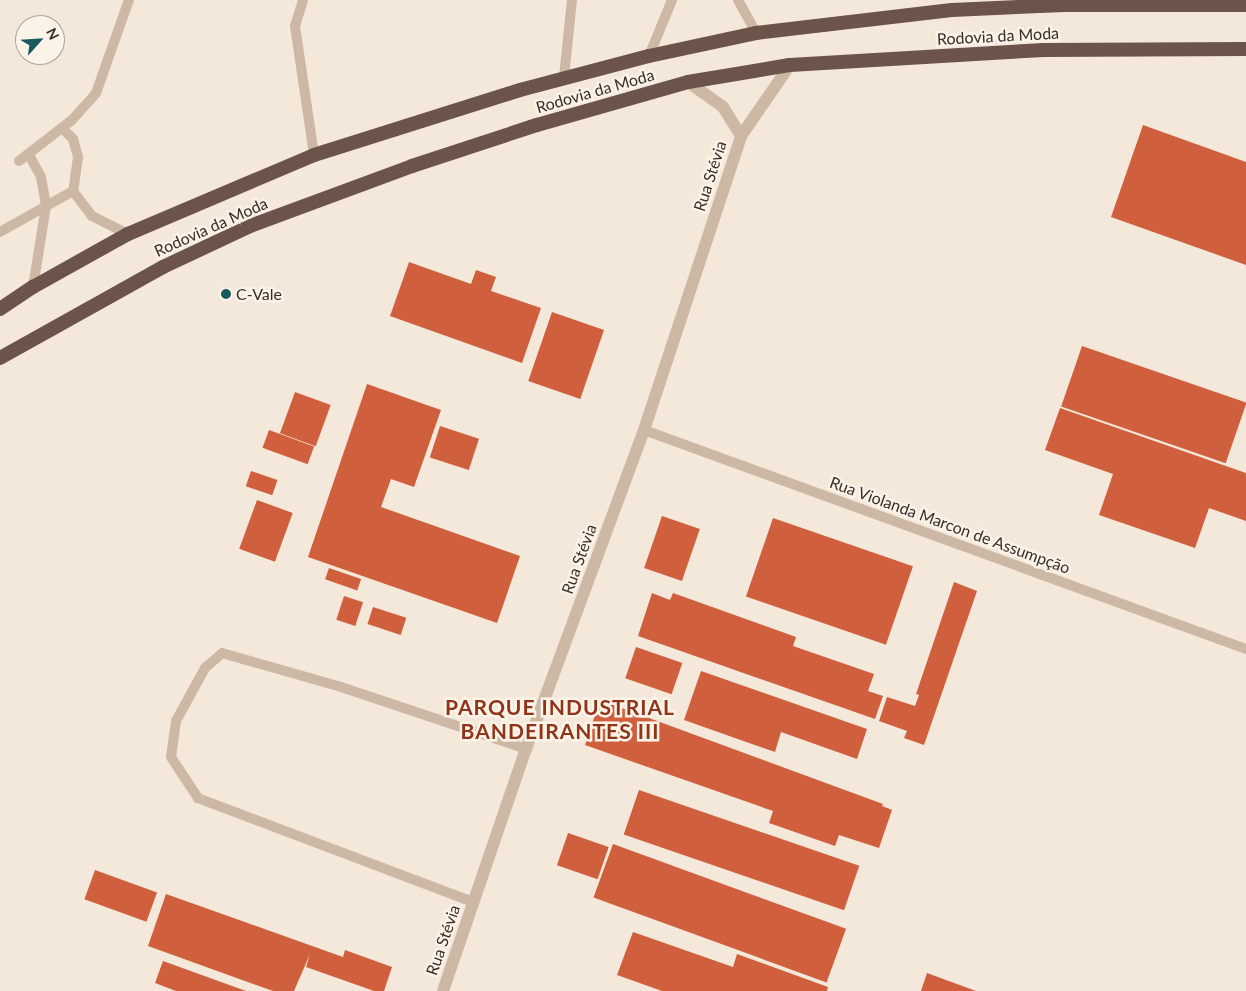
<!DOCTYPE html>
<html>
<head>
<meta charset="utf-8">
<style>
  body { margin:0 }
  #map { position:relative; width:1246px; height:991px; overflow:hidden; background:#f4e8db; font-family:Lato,sans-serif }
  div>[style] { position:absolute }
  .building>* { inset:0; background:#d0603d; transform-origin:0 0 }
  .service>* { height:10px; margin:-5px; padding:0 5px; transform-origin:5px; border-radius:5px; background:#cdb8a6 }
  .minor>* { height:12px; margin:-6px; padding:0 6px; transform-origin:6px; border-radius:6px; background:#cdb8a6 }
  .trunk>* { height:14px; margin:-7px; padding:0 7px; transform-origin:7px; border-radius:7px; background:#6c544a }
  .dots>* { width:14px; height:14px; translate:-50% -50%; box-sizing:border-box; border:2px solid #fbf2e8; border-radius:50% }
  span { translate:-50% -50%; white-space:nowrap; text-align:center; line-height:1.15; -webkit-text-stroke:5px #fbf2e8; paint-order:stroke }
  .street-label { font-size:16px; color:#392d28 }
  .poi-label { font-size:16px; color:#392d28 }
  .left { translate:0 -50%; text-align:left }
  .district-label { font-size:21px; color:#8f3419; font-weight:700; letter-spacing:1px }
  .north { position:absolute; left:15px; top:15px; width:50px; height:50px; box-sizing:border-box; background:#fbf2e8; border:1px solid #ada39b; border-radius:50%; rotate:64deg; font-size:14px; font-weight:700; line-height:20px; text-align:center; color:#392d28 }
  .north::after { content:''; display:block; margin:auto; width:18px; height:22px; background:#195a5e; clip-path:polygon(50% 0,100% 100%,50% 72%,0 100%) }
</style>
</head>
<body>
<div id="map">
  <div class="building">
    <div style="clip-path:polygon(1143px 125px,1246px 162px,1246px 265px,1111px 217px)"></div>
    <div style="clip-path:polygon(409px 262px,471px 284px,476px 270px,496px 277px,491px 291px,541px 308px,522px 363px,390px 316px)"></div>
    <div style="left:552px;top:312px;width:55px;height:73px;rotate:19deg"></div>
    <div style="left:1082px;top:346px;width:174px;height:64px;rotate:19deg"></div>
    <div style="clip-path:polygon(367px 384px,441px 410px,414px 487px,391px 479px,381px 507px,520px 556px,497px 623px,308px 557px)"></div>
    <div style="left:295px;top:392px;width:38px;height:44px;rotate:20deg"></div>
    <div style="clip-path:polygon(1060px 408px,1246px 473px,1246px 521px,1209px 508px,1195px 548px,1099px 515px,1113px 474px,1045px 450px)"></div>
    <div style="left:440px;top:426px;width:41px;height:33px;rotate:18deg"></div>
    <div style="left:269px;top:430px;width:48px;height:19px;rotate:20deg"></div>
    <div style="left:251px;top:471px;width:28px;height:16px;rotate:19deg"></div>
    <div style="left:257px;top:500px;width:38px;height:52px;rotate:20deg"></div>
    <div style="left:662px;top:516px;width:40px;height:55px;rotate:19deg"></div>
    <div style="left:773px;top:518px;width:148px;height:83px;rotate:19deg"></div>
    <div style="left:329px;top:568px;width:34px;height:12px;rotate:19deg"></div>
    <div style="clip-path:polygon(954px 582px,977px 591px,924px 745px,904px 738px,907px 731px,879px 721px,887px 697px,915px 706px,919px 695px,916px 694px)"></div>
    <div style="clip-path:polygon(652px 593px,670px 600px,673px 593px,796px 637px,793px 646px,874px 674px,868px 691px,883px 696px,875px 719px,638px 636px)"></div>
    <div style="left:344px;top:596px;width:20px;height:25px;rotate:18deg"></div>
    <div style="left:373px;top:607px;width:35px;height:18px;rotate:18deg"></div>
    <div style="left:636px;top:647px;width:49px;height:33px;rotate:19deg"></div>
    <div style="clip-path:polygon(701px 671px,867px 729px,857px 759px,781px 732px,775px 752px,684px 720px)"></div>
    <div style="clip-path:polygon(600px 700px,883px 804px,882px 806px,892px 810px,879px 848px,839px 835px,835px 846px,769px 823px,773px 811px,585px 745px)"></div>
    <div style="left:639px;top:790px;width:233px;height:47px;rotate:19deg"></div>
    <div style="left:568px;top:833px;width:43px;height:34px;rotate:19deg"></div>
    <div style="left:613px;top:844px;width:248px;height:57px;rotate:20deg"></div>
    <div style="left:95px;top:870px;width:66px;height:31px;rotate:20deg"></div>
    <div style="clip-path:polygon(166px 894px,343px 957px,345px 950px,392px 967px,384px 991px,374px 991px,306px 967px,310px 954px,294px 991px,273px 991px,148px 946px)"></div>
    <div style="clip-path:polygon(633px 932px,733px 967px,737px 954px,828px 987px,827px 991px,662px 991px,617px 975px)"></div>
    <div style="clip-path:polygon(163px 961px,246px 991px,176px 991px,155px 983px)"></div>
    <div style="clip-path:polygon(927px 973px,976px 991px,921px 991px)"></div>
  </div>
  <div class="service">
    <div style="left:303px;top:0;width:27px;rotate:107deg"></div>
    <div style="left:295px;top:26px;width:130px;rotate:81.6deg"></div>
    <div style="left:738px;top:0;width:38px;rotate:61deg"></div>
    <div style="left:649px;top:56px;width:61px;rotate:-67.7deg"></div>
    <div style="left:564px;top:77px;width:77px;rotate:-84.1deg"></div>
    <div style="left:62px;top:128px;width:16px;rotate:45deg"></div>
    <div style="left:73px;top:139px;width:19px;rotate:74deg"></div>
    <div style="left:78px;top:157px;width:34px;rotate:98deg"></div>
    <div style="left:73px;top:191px;width:31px;rotate:53deg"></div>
    <div style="left:92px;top:216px;width:40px;rotate:26.6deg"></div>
    <div style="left:29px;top:155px;width:25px;rotate:61deg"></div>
    <div style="left:41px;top:177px;width:29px;rotate:80deg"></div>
    <div style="left:46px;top:206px;width:82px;rotate:99.1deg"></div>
    <div style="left:19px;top:161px;width:67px;rotate:-37.7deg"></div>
    <div style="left:72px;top:120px;width:36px;rotate:-48deg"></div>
    <div style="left:96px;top:93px;width:99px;rotate:-70.5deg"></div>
    <div style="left:0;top:232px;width:84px;rotate:-29.3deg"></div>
    <div style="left:644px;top:430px;width:641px;rotate:19.99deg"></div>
    <div style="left:473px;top:902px;width:294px;rotate:-159.3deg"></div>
    <div style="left:198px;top:798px;width:49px;rotate:-123.4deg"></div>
    <div style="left:171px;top:757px;width:36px;rotate:-82deg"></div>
    <div style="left:176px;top:721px;width:60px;rotate:-61.3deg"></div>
    <div style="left:205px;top:668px;width:23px;rotate:-41deg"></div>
    <div style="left:222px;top:653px;width:124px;rotate:15.9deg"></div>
    <div style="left:341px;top:687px;width:195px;rotate:18.5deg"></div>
  </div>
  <div class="minor">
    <div style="left:688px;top:82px;width:43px;rotate:35.5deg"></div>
    <div style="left:723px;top:107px;width:34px;rotate:58deg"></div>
    <div style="left:443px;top:991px;width:256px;rotate:-71.1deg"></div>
    <div style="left:526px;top:749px;width:340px;rotate:-69.7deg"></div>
    <div style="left:644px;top:430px;width:310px;rotate:-71.7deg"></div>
    <div style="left:741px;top:136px;width:86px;rotate:-55.4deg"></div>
  </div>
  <div class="trunk">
    <div style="left:0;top:309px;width:40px;rotate:-34deg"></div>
    <div style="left:33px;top:287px;width:109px;rotate:-29.2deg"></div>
    <div style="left:128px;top:234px;width:202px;rotate:-23deg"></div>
    <div style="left:314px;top:155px;width:216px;rotate:-17.5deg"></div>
    <div style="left:520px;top:90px;width:133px;rotate:-14.8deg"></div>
    <div style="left:649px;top:56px;width:109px;rotate:-12.1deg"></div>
    <div style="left:756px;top:33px;width:197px;rotate:-6.7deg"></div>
    <div style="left:952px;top:10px;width:112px;rotate:-2.6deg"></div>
    <div style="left:1064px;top:5px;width:182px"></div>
    <div style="left:0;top:358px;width:187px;rotate:-29.2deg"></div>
    <div style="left:163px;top:267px;width:96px;rotate:-25.2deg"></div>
    <div style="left:250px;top:226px;width:173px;rotate:-20.3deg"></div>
    <div style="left:412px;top:166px;width:132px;rotate:-18.2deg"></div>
    <div style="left:537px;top:125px;width:157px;rotate:-15.9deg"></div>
    <div style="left:688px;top:82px;width:103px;rotate:-9.5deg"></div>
    <div style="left:790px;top:65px;width:254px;rotate:-3.4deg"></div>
    <div style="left:1044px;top:50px;width:202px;rotate:-0.3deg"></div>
  </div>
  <div class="dots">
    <div style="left:226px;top:294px;background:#195a5e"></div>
  </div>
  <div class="street-label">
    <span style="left:998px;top:36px;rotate:-3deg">Rodovia da Moda</span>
    <span style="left:595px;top:91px;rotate:-16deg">Rodovia da Moda</span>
    <span style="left:710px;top:176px;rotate:-72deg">Rua Stévia</span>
    <span style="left:211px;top:227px;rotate:-24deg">Rodovia da Moda</span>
    <span style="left:950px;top:525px;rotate:20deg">Rua Violanda Marcon de Assumpção</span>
    <span style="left:579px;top:559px;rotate:-70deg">Rua Stévia</span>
    <span style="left:443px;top:940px;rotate:-71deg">Rua Stévia</span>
  </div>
  <div class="poi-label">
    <span class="left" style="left:236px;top:294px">C-Vale</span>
  </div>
  <div class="district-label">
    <span style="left:560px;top:719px">PARQUE INDUSTRIAL<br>BANDEIRANTES III</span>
  </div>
  <div class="north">N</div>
</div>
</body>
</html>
